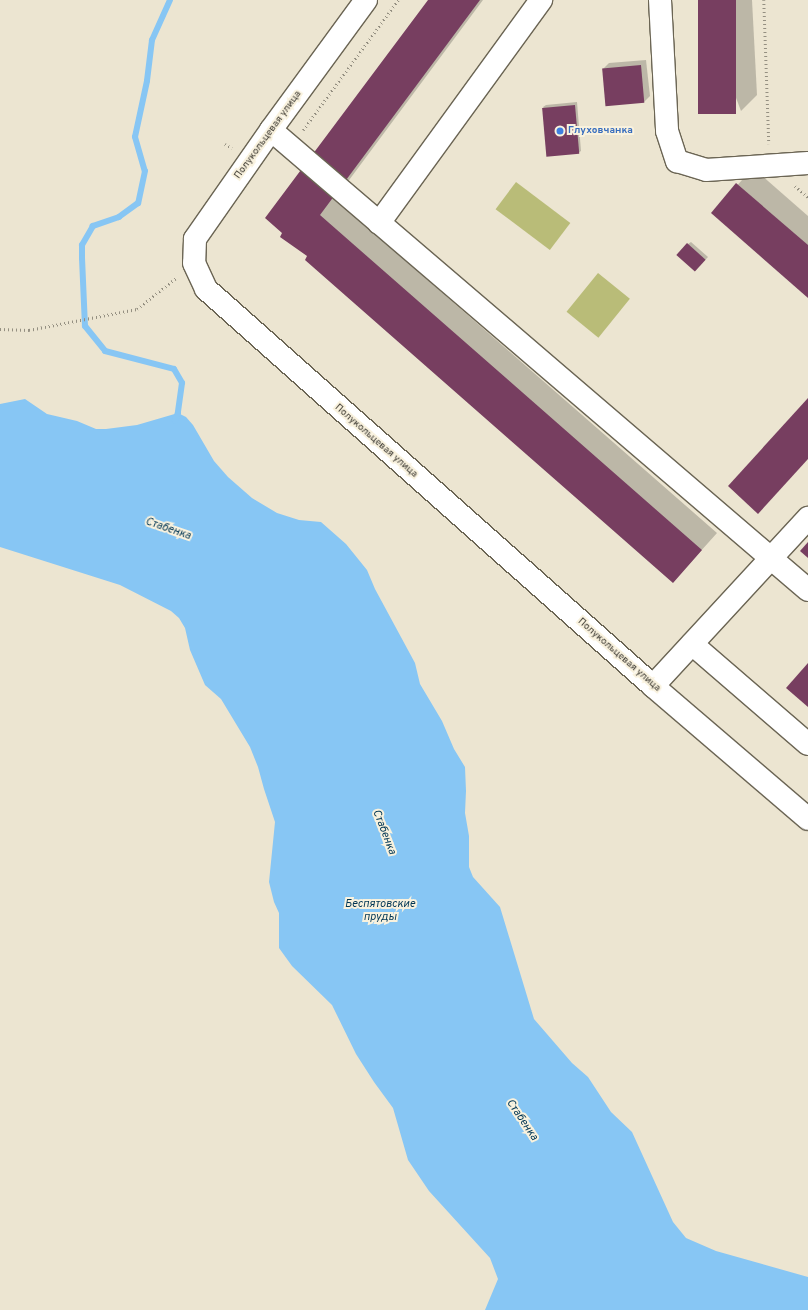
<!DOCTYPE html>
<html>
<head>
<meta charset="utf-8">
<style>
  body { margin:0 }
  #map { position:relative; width:808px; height:1310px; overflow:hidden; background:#ece5d1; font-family:Overpass,sans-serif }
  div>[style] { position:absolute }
  .green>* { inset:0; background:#b9bc78; transform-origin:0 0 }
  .water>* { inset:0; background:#87c6f4 }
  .shadow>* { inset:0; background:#0003 }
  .stream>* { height:6px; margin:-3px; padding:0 3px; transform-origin:3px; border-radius:3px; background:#87c6f4 }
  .building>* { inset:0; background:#773e60; transform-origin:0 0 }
  .path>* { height:2.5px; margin-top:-1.25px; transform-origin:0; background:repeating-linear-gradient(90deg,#948f81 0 1px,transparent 0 4px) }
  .roads { filter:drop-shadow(1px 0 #6b6554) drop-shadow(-1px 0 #6b6554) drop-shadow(0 1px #6b6554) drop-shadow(0 -1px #6b6554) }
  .minor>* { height:22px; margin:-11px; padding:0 11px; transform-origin:11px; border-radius:11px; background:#fff }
  .major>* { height:22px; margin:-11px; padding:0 11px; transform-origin:11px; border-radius:11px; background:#fff }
  .dots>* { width:11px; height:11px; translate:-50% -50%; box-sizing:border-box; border:2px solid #f9f2de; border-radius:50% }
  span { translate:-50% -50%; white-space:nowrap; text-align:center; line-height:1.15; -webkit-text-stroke:4px #f9f2de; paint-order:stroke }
  .shop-label { font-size:10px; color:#366cbe; font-weight:700 }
  .left { translate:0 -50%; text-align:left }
  .street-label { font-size:10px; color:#36332c }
  .water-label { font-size:11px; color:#013654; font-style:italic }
</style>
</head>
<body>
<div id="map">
  <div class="green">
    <div style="left:516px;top:182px;width:68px;height:34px;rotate:37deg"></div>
    <div style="left:598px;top:273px;width:41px;height:50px;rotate:39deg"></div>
  </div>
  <div class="water">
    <div style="clip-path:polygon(25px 399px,47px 414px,77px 421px,96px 429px,106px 429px,137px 425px,178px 413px,186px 417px,193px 425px,214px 461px,228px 477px,252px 498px,277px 513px,299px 520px,321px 522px,346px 544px,367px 570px,375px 589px,415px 663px,420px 684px,442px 721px,454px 749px,465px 767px,466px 791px,465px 813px,469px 836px,469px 867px,473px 877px,500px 907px,534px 1019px,572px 1063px,588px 1077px,611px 1112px,632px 1132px,673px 1222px,686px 1238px,716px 1251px,808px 1277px,808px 1310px,485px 1310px,498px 1279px,490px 1258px,429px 1191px,408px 1160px,393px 1108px,374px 1082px,356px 1054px,332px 1005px,292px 966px,279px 948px,279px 913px,274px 902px,269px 882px,275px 822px,264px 789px,258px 767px,250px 747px,221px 699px,205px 685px,190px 650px,185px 628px,179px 618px,171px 611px,120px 585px,0 547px,0 404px)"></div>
  </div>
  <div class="shadow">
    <div style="clip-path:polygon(430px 0,483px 0,335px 199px,717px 533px,673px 582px,309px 256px,282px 237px)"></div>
    <div style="clip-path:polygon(699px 0,752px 0,757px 95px,741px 111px)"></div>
    <div style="clip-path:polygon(646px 60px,650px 96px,644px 102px,603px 69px,609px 63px)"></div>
    <div style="clip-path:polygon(577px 102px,581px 151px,578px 153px,543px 107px,546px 105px)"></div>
    <div style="clip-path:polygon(753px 168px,808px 216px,808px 297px,712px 213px)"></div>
    <div style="clip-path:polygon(691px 242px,708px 257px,695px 271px,688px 244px)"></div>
  </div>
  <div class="stream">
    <div style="left:170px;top:0;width:44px;rotate:114.2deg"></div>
    <div style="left:152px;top:40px;width:41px;rotate:97deg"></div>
    <div style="left:147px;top:81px;width:57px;rotate:102.1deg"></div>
    <div style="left:135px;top:137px;width:35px;rotate:74deg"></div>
    <div style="left:145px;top:171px;width:33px;rotate:102deg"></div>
    <div style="left:138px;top:203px;width:24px;rotate:144deg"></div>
    <div style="left:119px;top:217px;width:28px;rotate:161deg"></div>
    <div style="left:93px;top:226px;width:22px;rotate:120deg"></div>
    <div style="left:82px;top:245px;width:13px;rotate:90deg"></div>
    <div style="left:82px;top:258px;width:68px;rotate:87.5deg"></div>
    <div style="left:85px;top:326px;width:32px;rotate:51deg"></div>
    <div style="left:105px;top:351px;width:71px;rotate:14.6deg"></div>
    <div style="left:174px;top:369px;width:16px;rotate:60deg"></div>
    <div style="left:182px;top:383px;width:30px;rotate:98deg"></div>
    <div style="left:178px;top:413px;width:8px;rotate:113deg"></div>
  </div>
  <div class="building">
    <div style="clip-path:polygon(428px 0,480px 0,320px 215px,702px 550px,673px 583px,305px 260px,307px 256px,280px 237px,282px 233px,265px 218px)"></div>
    <div style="left:698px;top:0;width:38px;height:114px"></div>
    <div style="left:641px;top:65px;width:38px;height:39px;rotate:85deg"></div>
    <div style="left:575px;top:105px;width:49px;height:33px;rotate:85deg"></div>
    <div style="clip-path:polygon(736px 183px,808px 245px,808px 298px,711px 213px)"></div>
    <div style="left:687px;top:243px;width:25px;height:16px;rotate:42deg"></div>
    <div style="clip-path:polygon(808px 398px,808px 459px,758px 514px,728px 486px)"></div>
    <div style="clip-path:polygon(808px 542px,808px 558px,800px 551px)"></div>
    <div style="clip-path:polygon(808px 663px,808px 707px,786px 688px)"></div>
  </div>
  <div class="path">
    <div style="left:764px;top:0;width:144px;rotate:88deg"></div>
    <div style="left:303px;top:130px;width:161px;rotate:-53.8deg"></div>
    <div style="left:225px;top:144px;width:8px;rotate:30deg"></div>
    <div style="left:795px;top:186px;width:17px;rotate:40deg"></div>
    <div style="left:0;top:329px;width:29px;rotate:2deg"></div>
    <div style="left:29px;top:330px;width:110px;rotate:-11deg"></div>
    <div style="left:137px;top:309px;width:50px;rotate:-38.5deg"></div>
  </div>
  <div class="roads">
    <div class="minor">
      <div style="left:660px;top:0;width:131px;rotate:86.9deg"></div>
      <div style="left:667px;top:131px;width:32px;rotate:72deg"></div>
      <div style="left:677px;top:161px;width:30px;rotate:17deg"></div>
      <div style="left:706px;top:170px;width:102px;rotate:-3.9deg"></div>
      <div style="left:271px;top:130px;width:707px;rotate:40.58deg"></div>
      <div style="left:379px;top:223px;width:276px;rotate:-54deg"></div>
      <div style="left:692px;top:644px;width:153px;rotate:40.8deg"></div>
      <div style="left:653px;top:686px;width:229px;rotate:-47.3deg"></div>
    </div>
    <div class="major">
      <div style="left:366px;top:0;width:161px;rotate:126.2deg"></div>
      <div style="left:271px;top:130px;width:133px;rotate:124.9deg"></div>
      <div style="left:195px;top:239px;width:24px;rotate:92deg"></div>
      <div style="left:194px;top:263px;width:29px;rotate:65deg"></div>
      <div style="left:206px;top:289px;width:598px;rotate:41.61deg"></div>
      <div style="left:653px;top:686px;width:204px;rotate:40.6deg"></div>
    </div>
  </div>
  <div class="dots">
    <div style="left:560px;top:131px;background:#3f7fe0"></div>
  </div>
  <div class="shop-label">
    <span class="left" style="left:568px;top:131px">Глуховчанка</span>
  </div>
  <div class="street-label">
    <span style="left:268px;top:135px;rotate:-54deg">Полукольцевая улица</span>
    <span style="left:376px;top:441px;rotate:41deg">Полукольцевая улица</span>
    <span style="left:619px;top:655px;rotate:41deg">Полукольцевая улица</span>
  </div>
  <div class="water-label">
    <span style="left:168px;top:529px;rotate:19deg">Стабенка</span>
    <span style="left:384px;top:832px;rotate:69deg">Стабенка</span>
    <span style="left:380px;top:911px">Беспятовские<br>пруды</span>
    <span style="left:522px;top:1120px;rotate:56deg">Стабенка</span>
  </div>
</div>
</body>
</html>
